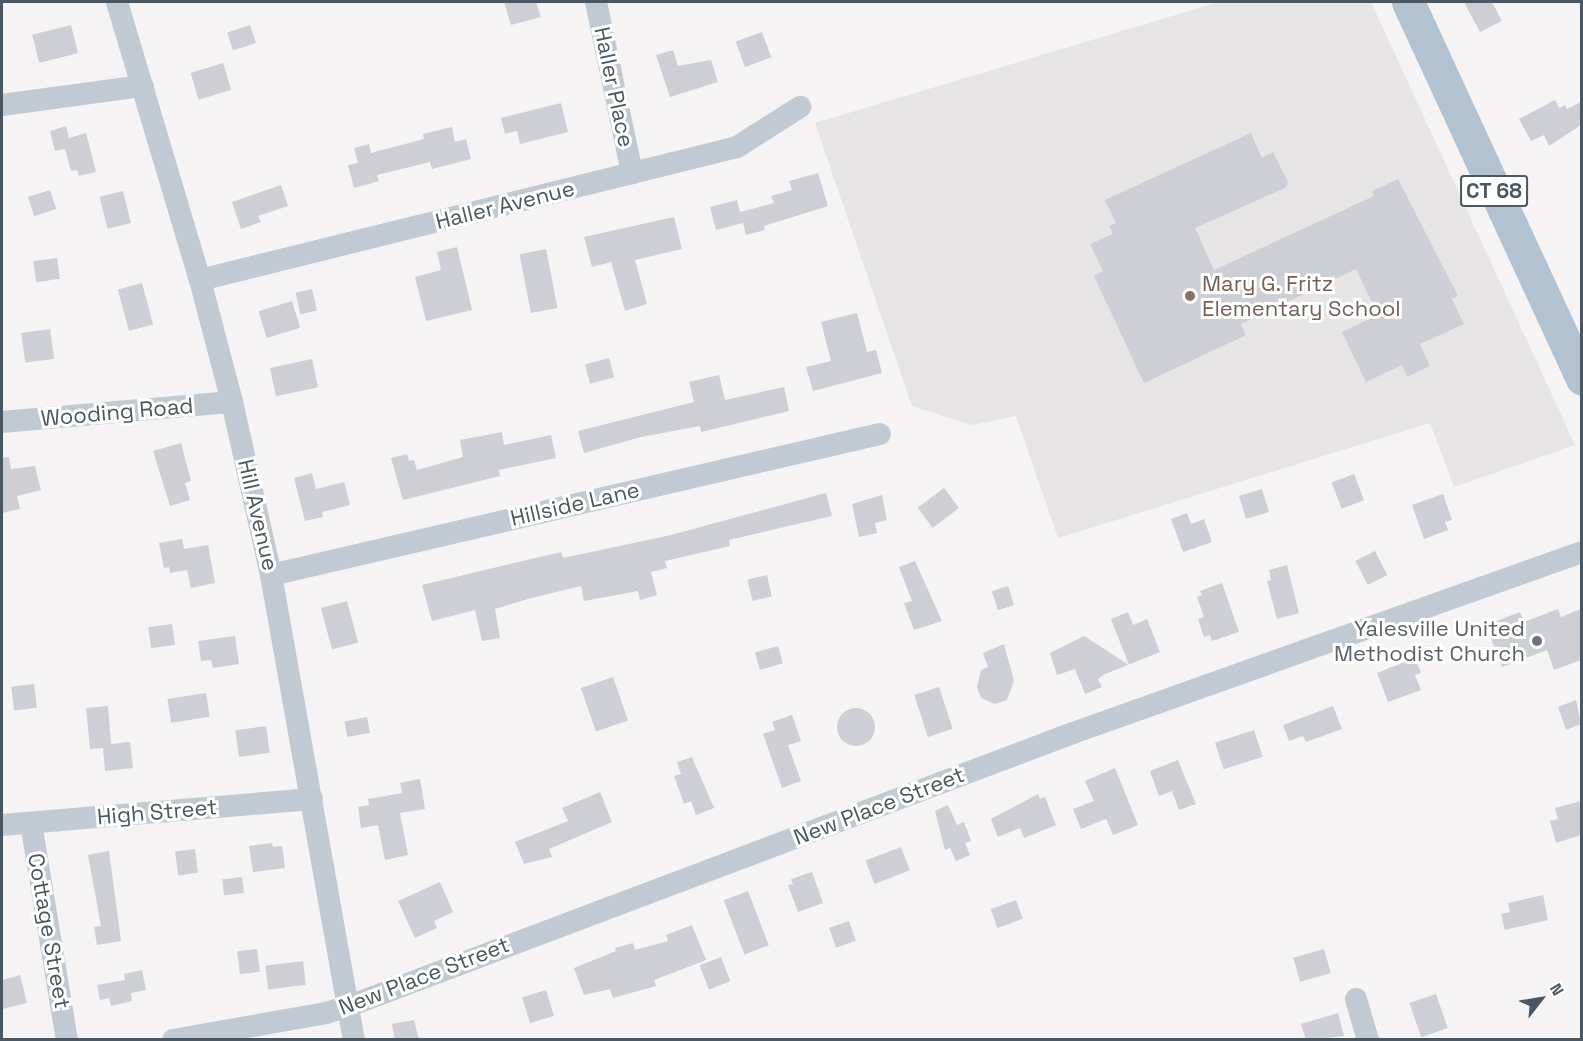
<!DOCTYPE html>
<html>
<head>
<meta charset="utf-8">
<style>
  body { margin:0 }
  #map { position:relative; width:1583px; height:1041px; overflow:hidden; background:#f5f3f3; font-family:"Space Grotesk",sans-serif }
  div>[style] { position:absolute }
  .education>* { inset:0; background:#e6e4e5 }
  .building>* { inset:0; background:#cdcfd5; transform-origin:0 0 }
  .round { border-radius:50% }
  .minor>* { height:22px; margin:-11px; padding:0 11px; transform-origin:11px; border-radius:11px; background:#c1cad2 }
  .primary>* { height:33px; margin:-16.5px; padding:0 16.5px; transform-origin:16.5px; border-radius:16.5px; background:#b3c2d1 }
  .dots>* { width:16px; height:16px; translate:-50% -50%; box-sizing:border-box; border:3px solid #fff; border-radius:50% }
  span { translate:-50% -50%; white-space:nowrap; text-align:center; line-height:1.15; -webkit-text-stroke:6px #fff; paint-order:stroke }
  .shield-label span { padding:2px 4px; background:#fff; border:2px solid; border-radius:4px; -webkit-text-stroke-width:0 }
  .shield-label { font-size:21px; color:#4a5661; font-weight:700 }
  .street-label { font-size:22px; color:#4a5661 }
  .education-label { font-size:22px; color:#785e54 }
  .left { translate:0 -50%; text-align:left }
  .worship-label { font-size:22px; color:#5b616d }
  .right { translate:-100% -50%; text-align:right }
  .frame { position:absolute; inset:0; border:3px solid #4a5661; pointer-events:none }
  .north { position:absolute; left:1511px; top:969px; width:60px; height:60px; -webkit-text-stroke:4px #fff; paint-order:stroke; rotate:59deg; font-size:16px; font-weight:700; line-height:24px; text-align:center; color:#4a5661 }
  .north::after { content:''; display:block; margin:auto; width:21px; height:27px; background:#4a5661; clip-path:polygon(50% 0,100% 100%,50% 72%,0 100%) }
</style>
</head>
<body>
<div id="map">
  <div class="education">
    <div style="clip-path:polygon(1219px 2px,1371px 2px,1575px 445px,1454px 487px,1430px 423px,1058px 538px,1016px 416px,972px 425px,912px 406px,815px 123px)"></div>
  </div>
  <div class="building">
    <div style="clip-path:polygon(504px 2px,536px 2px,541px 17px,511px 25px)"></div>
    <div style="clip-path:polygon(1464px 2px,1492px 2px,1502px 21px,1480px 32px)"></div>
    <div style="left:71px;top:25px;width:29px;height:40px;rotate:76deg"></div>
    <div style="left:250px;top:25px;width:19px;height:24px;rotate:72deg"></div>
    <div style="left:762px;top:32px;width:27px;height:28px;rotate:70deg"></div>
    <div style="clip-path:polygon(673px 50px,678px 66px,711px 60px,718px 82px,670px 97px,656px 55px)"></div>
    <div style="left:223px;top:63px;width:28px;height:34px;rotate:73deg"></div>
    <div style="clip-path:polygon(1555px 100px,1559px 108px,1565px 105px,1567px 109px,1581px 102px,1581px 125px,1549px 146px,1544px 135px,1531px 141px,1519px 119px)"></div>
    <div style="clip-path:polygon(561px 103px,568px 132px,520px 144px,517px 131px,505px 134px,501px 118px)"></div>
    <div style="clip-path:polygon(66px 126px,69px 138px,86px 133px,96px 172px,79px 176px,77px 170px,71px 171px,65px 149px,55px 151px,50px 131px)"></div>
    <div style="clip-path:polygon(452px 127px,455px 142px,466px 139px,471px 159px,432px 169px,430px 162px,377px 175px,379px 181px,354px 188px,348px 165px,358px 163px,354px 148px,369px 144px,371px 153px,424px 139px,423px 134px)"></div>
    <div style="clip-path:polygon(1251px 133px,1262px 158px,1273px 152px,1288px 182px,1285px 188px,1195px 228px,1214px 270px,1374px 196px,1372px 191px,1398px 179px,1458px 296px,1452px 299px,1464px 324px,1420px 344px,1430px 366px,1407px 377px,1402px 365px,1366px 382px,1342px 332px,1378px 315px,1356px 269px,1241px 324px,1246px 335px,1144px 383px,1094px 276px,1103px 271px,1090px 244px,1113px 234px,1109px 226px,1116px 223px,1105px 200px)"></div>
    <div style="clip-path:polygon(818px 173px,828px 206px,764px 226px,765px 230px,746px 235px,743px 223px,716px 230px,710px 207px,737px 200px,740px 212px,774px 203px,771px 196px,792px 190px,789px 181px)"></div>
    <div style="clip-path:polygon(281px 185px,288px 206px,258px 216px,261px 222px,241px 229px,232px 202px)"></div>
    <div style="left:50px;top:190px;width:20px;height:23px;rotate:72deg"></div>
    <div style="left:123px;top:191px;width:33px;height:24px;rotate:76deg"></div>
    <div style="clip-path:polygon(674px 217px,682px 249px,635px 260px,647px 304px,625px 311px,611px 262px,592px 267px,584px 237px)"></div>
    <div style="clip-path:polygon(457px 247px,472px 310px,426px 321px,415px 277px,441px 270px,437px 252px)"></div>
    <div style="left:546px;top:249px;width:60px;height:27px;rotate:79deg"></div>
    <div style="left:57px;top:258px;width:21px;height:24px;rotate:82deg"></div>
    <div style="left:142px;top:283px;width:43px;height:25px;rotate:75deg"></div>
    <div style="left:312px;top:289px;width:22px;height:17px;rotate:77deg"></div>
    <div style="left:292px;top:301px;width:28px;height:35px;rotate:73deg"></div>
    <div style="clip-path:polygon(857px 313px,867px 352px,876px 350px,882px 373px,813px 391px,806px 367px,831px 361px,821px 322px)"></div>
    <div style="left:50px;top:329px;width:30px;height:29px;rotate:82deg"></div>
    <div style="left:609px;top:358px;width:20px;height:25px;rotate:75deg"></div>
    <div style="left:312px;top:359px;width:29px;height:43px;rotate:78deg"></div>
    <div style="clip-path:polygon(719px 375px,725px 400px,784px 387px,789px 411px,701px 432px,700px 426px,641px 437px,584px 453px,578px 431px,694px 402px,689px 382px)"></div>
    <div style="clip-path:polygon(502px 432px,504px 445px,551px 435px,556px 458px,499px 470px,500px 476px,403px 500px,391px 458px,407px 454px,409px 461px,414px 460px,417px 470px,463px 457px,460px 440px)"></div>
    <div style="clip-path:polygon(181px 443px,191px 481px,185px 483px,190px 500px,170px 506px,153px 451px)"></div>
    <div style="clip-path:polygon(9px 457px,11px 469px,35px 466px,41px 490px,17px 496px,20px 509px,2px 513px,2px 458px)"></div>
    <div style="clip-path:polygon(312px 473px,316px 489px,344px 482px,350px 505px,322px 512px,323px 517px,305px 521px,294px 478px)"></div>
    <div style="left:1354px;top:474px;width:28px;height:24px;rotate:69deg"></div>
    <div style="left:944px;top:488px;width:25px;height:33px;rotate:53deg"></div>
    <div style="left:1262px;top:489px;width:24px;height:24px;rotate:73deg"></div>
    <div style="clip-path:polygon(826px 493px,832px 516px,729px 540px,730px 546px,665px 561px,667px 568px,651px 572px,657px 595px,640px 600px,638px 591px,584px 601px,581px 586px,528px 599px,495px 609px,500px 638px,482px 641px,475px 610px,432px 621px,422px 585px,561px 552px,563px 558px,671px 535px)"></div>
    <div style="clip-path:polygon(1443px 494px,1452px 520px,1445px 522px,1448px 530px,1424px 539px,1412px 505px)"></div>
    <div style="clip-path:polygon(882px 495px,887px 520px,875px 523px,877px 533px,859px 537px,852px 504px)"></div>
    <div style="clip-path:polygon(1187px 513px,1191px 524px,1204px 519px,1212px 542px,1183px 552px,1171px 519px)"></div>
    <div style="clip-path:polygon(182px 539px,184px 549px,208px 545px,215px 583px,191px 588px,187px 570px,170px 573px,169px 567px,164px 568px,159px 543px)"></div>
    <div style="left:1375px;top:551px;width:27px;height:22px;rotate:63deg"></div>
    <div style="clip-path:polygon(915px 561px,942px 621px,914px 630px,904px 603px,912px 601px,899px 567px)"></div>
    <div style="clip-path:polygon(1287px 565px,1299px 613px,1277px 619px,1267px 581px,1271px 580px,1269px 570px)"></div>
    <div style="left:767px;top:575px;width:22px;height:20px;rotate:77deg"></div>
    <div style="clip-path:polygon(1222px 583px,1239px 632px,1212px 641px,1210px 635px,1204px 637px,1198px 619px,1204px 617px,1197px 597px,1202px 595px,1200px 591px)"></div>
    <div style="left:1008px;top:586px;width:20px;height:17px;rotate:72deg"></div>
    <div style="left:347px;top:601px;width:43px;height:27px;rotate:75deg"></div>
    <div style="clip-path:polygon(1558px 609px,1561px 617px,1581px 609px,1581px 660px,1554px 670px,1547px 650px,1502px 667px,1486px 625px,1520px 612px,1524px 622px)"></div>
    <div style="clip-path:polygon(1128px 612px,1133px 625px,1147px 619px,1160px 652px,1103px 675px,1098px 679px,1102px 687px,1085px 694px,1075px 669px,1057px 675px,1050px 653px,1084px 636px,1129px 665px,1111px 619px)"></div>
    <div style="left:172px;top:624px;width:21px;height:24px;rotate:82deg"></div>
    <div style="clip-path:polygon(235px 636px,239px 664px,213px 668px,211px 660px,201px 661px,198px 641px)"></div>
    <div style="clip-path:polygon(1004px 644px,1014px 681px,1007px 700px,995px 704px,981px 698px,977px 687px,981px 670px,988px 667px,983px 653px)"></div>
    <div style="left:778px;top:646px;width:18px;height:24px;rotate:74deg"></div>
    <div style="clip-path:polygon(1415px 658px,1421px 673px,1415px 675px,1421px 690px,1388px 702px,1377px 673px)"></div>
    <div style="left:613px;top:677px;width:46px;height:34px;rotate:71deg"></div>
    <div style="left:34px;top:684px;width:24px;height:23px;rotate:83deg"></div>
    <div style="left:939px;top:687px;width:44px;height:26px;rotate:72deg"></div>
    <div style="left:206px;top:693px;width:24px;height:39px;rotate:81deg"></div>
    <div style="clip-path:polygon(1576px 700px,1581px 724px,1566px 730px,1558px 707px)"></div>
    <div style="clip-path:polygon(108px 706px,111px 744px,130px 742px,133px 768px,105px 771px,103px 748px,90px 749px,86px 708px)"></div>
    <div style="clip-path:polygon(1333px 706px,1342px 729px,1306px 742px,1303px 736px,1289px 741px,1283px 725px)"></div>
    <div class="round" style="left:837px;top:708px;width:38px;height:38px"></div>
    <div style="clip-path:polygon(792px 715px,801px 741px,788px 745px,801px 781px,782px 788px,763px 734px,775px 730px,772px 722px)"></div>
    <div style="left:367px;top:717px;width:16px;height:23px;rotate:79deg"></div>
    <div style="left:266px;top:726px;width:27px;height:31px;rotate:82deg"></div>
    <div style="left:1254px;top:730px;width:28px;height:41px;rotate:72deg"></div>
    <div style="clip-path:polygon(692px 757px,714px 808px,696px 815px,691px 801px,684px 804px,674px 776px,681px 774px,677px 762px)"></div>
    <div style="clip-path:polygon(1178px 760px,1196px 804px,1179px 810px,1172px 791px,1159px 796px,1150px 771px)"></div>
    <div style="clip-path:polygon(1115px 768px,1138px 825px,1113px 835px,1106px 819px,1081px 829px,1073px 809px,1094px 801px,1085px 781px)"></div>
    <div style="clip-path:polygon(420px 779px,425px 809px,400px 813px,408px 855px,385px 860px,378px 825px,361px 828px,358px 807px,369px 805px,368px 799px,402px 793px,400px 783px)"></div>
    <div style="clip-path:polygon(600px 792px,612px 822px,549px 849px,552px 857px,524px 864px,515px 842px,568px 821px,562px 808px)"></div>
    <div style="clip-path:polygon(1038px 794px,1040px 799px,1045px 797px,1056px 825px,1024px 838px,1020px 828px,998px 837px,991px 819px)"></div>
    <div style="clip-path:polygon(1581px 801px,1581px 835px,1556px 843px,1550px 821px,1558px 819px,1555px 808px)"></div>
    <div style="clip-path:polygon(948px 805px,957px 825px,964px 822px,971px 841px,965px 843px,970px 855px,956px 861px,950px 848px,945px 850px,935px 811px)"></div>
    <div style="clip-path:polygon(272px 843px,273px 847px,282px 846px,285px 868px,253px 872px,249px 846px)"></div>
    <div style="left:901px;top:847px;width:25px;height:38px;rotate:69deg"></div>
    <div style="left:195px;top:849px;width:24px;height:20px;rotate:83deg"></div>
    <div style="clip-path:polygon(109px 851px,121px 941px,97px 945px,94px 927px,101px 926px,88px 855px)"></div>
    <div style="clip-path:polygon(812px 872px,823px 903px,798px 912px,788px 885px,793px 884px,791px 879px)"></div>
    <div style="left:242px;top:877px;width:16px;height:20px;rotate:83deg"></div>
    <div style="clip-path:polygon(440px 882px,453px 912px,434px 921px,437px 928px,415px 938px,398px 901px)"></div>
    <div style="left:748px;top:891px;width:58px;height:26px;rotate:69deg"></div>
    <div style="clip-path:polygon(1543px 895px,1548px 920px,1505px 930px,1501px 914px,1510px 912px,1508px 903px)"></div>
    <div style="left:1016px;top:900px;width:20px;height:27px;rotate:70deg"></div>
    <div style="left:849px;top:921px;width:21px;height:21px;rotate:71deg"></div>
    <div style="clip-path:polygon(692px 925px,706px 960px,654px 980px,656px 986px,613px 998px,610px 989px,584px 995px,574px 968px,616px 951px,615px 948px,633px 943px,635px 950px,668px 941px,666px 935px)"></div>
    <div style="left:257px;top:949px;width:23px;height:20px;rotate:83deg"></div>
    <div style="left:1324px;top:949px;width:25px;height:32px;rotate:74deg"></div>
    <div style="left:721px;top:957px;width:26px;height:23px;rotate:69deg"></div>
    <div style="left:303px;top:961px;width:24px;height:38px;rotate:83deg"></div>
    <div style="clip-path:polygon(142px 970px,146px 990px,131px 993px,132px 1001px,111px 1006px,109px 998px,100px 1000px,97px 985px,125px 980px,124px 974px)"></div>
    <div style="clip-path:polygon(20px 975px,27px 1003px,2px 1009px,2px 980px)"></div>
    <div style="left:546px;top:990px;width:27px;height:25px;rotate:73deg"></div>
    <div style="left:1436px;top:994px;width:36px;height:28px;rotate:71deg"></div>
    <div style="clip-path:polygon(1338px 1013px,1344px 1036px,1306px 1040px,1301px 1024px)"></div>
    <div style="clip-path:polygon(414px 1020px,419px 1040px,395px 1040px,392px 1024px)"></div>
  </div>
  <div class="minor">
    <div style="left:117px;top:2px;width:290px;rotate:73.4deg"></div>
    <div style="left:200px;top:280px;width:126px;rotate:75.3deg"></div>
    <div style="left:232px;top:402px;width:177px;rotate:77.3deg"></div>
    <div style="left:271px;top:575px;width:472px;rotate:79.9deg"></div>
    <div style="left:596px;top:2px;width:175px;rotate:78.1deg"></div>
    <div style="left:2px;top:105px;width:142px;rotate:-7.7deg"></div>
    <div style="left:200px;top:280px;width:553px;rotate:-13.91deg"></div>
    <div style="left:737px;top:147px;width:75px;rotate:-32.4deg"></div>
    <div style="left:2px;top:422px;width:231px;rotate:-5deg"></div>
    <div style="left:271px;top:575px;width:625px;rotate:-13.04deg"></div>
    <div style="left:31px;top:823px;width:220px;rotate:80.6deg"></div>
    <div style="left:2px;top:825px;width:311px;rotate:-4.8deg"></div>
    <div style="left:1356px;top:999px;width:43px;rotate:73.7deg"></div>
    <div style="left:173px;top:1040px;width:155px;rotate:-10deg"></div>
    <div style="left:326px;top:1013px;width:24px;rotate:-17deg"></div>
    <div style="left:349px;top:1006px;width:774px;rotate:-20.66deg"></div>
    <div style="left:1073px;top:733px;width:540px;rotate:-19.58deg"></div>
  </div>
  <div class="primary">
    <div style="left:1408px;top:2px;width:415px;rotate:65.2deg"></div>
  </div>
  <div class="dots">
    <div style="left:1190px;top:296px;background:#8d6e63"></div>
    <div style="left:1537px;top:641px;background:#6b7280"></div>
  </div>
  <div class="shield-label">
    <span style="left:1494px;top:191px">CT 68</span>
  </div>
  <div class="street-label">
    <span style="left:614px;top:87px;rotate:78deg">Haller Place</span>
    <span style="left:505px;top:205px;rotate:-14deg">Haller Avenue</span>
    <span style="left:117px;top:412px;rotate:-5deg">Wooding Road</span>
    <span style="left:575px;top:504px;rotate:-13deg">Hillside Lane</span>
    <span style="left:258px;top:515px;rotate:77deg">Hill Avenue</span>
    <span style="left:879px;top:806px;rotate:-21deg">New Place Street</span>
    <span style="left:157px;top:812px;rotate:-5deg">High Street</span>
    <span style="left:49px;top:931px;rotate:80deg">Cottage Street</span>
    <span style="left:424px;top:976px;rotate:-21deg">New Place Street</span>
  </div>
  <div class="education-label">
    <span class="left" style="left:1202px;top:296px">Mary G. Fritz<br>Elementary School</span>
  </div>
  <div class="worship-label">
    <span class="right" style="left:1525px;top:641px">Yalesville United<br>Methodist Church</span>
  </div>
  <div class="frame"></div>
  <div class="north">N</div>
</div>
</body>
</html>
